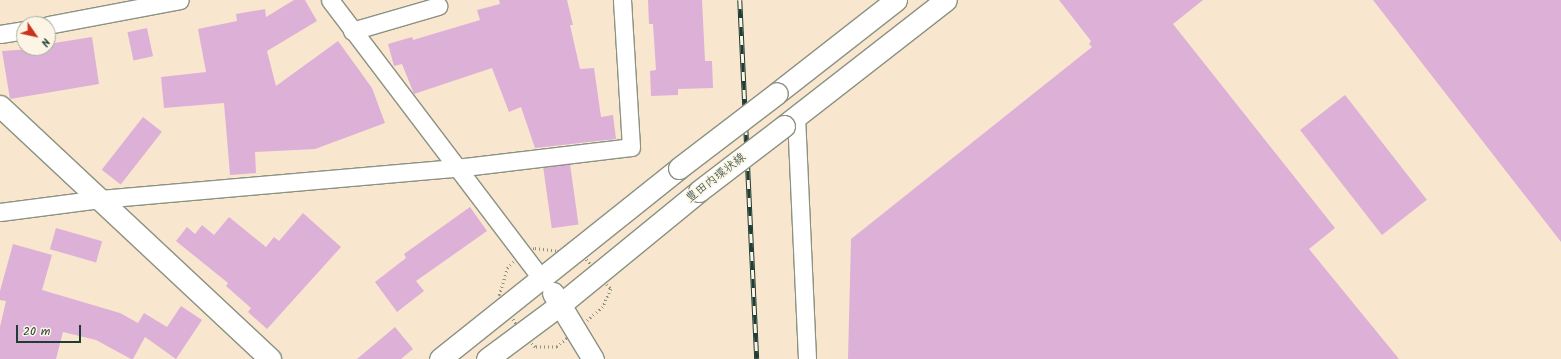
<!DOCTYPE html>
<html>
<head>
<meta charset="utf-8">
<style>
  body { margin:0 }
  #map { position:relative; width:1561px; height:359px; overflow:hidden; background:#f8e6cf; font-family:Kalam,"Klee One",sans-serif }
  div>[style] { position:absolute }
  .building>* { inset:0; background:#ddb0d7; transform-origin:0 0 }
  .path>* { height:2.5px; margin-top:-1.25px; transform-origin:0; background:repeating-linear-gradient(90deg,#8c9282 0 1px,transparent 0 4px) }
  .roads { filter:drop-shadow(1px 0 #8c9282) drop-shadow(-1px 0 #8c9282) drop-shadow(0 1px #8c9282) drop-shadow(0 -1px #8c9282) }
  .minor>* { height:17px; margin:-8.5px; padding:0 8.5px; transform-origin:8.5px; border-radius:8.5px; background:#fff }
  .tertiary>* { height:21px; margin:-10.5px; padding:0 10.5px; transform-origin:10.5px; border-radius:10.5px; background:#fff }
  .rail>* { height:4.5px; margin-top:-2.25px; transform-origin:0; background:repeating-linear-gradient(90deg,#fcf5e5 0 9px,#1f3d34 0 18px); box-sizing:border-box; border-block:1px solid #1f3d34 }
  .bridges { filter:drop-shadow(1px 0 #8c9282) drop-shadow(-1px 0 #8c9282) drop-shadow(0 1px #8c9282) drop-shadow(0 -1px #8c9282) }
  .tertiary-bridge>* { height:21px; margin:-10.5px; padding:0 10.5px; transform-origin:10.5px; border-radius:10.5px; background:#fff }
  span { translate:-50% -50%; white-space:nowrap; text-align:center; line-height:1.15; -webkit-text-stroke:3.5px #fcf5e5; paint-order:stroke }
  .street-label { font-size:12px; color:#1f3d34 }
  .north { position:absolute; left:16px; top:16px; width:40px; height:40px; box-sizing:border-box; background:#fcf5e5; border:1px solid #a4ab9e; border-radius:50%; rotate:124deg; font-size:11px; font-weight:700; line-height:16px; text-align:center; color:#1f3d34 }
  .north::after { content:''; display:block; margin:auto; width:14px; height:18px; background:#c8321e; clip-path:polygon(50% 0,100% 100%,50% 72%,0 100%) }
  .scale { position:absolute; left:16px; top:325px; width:65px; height:18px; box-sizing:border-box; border:2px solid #1f3d34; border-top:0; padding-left:5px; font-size:12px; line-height:14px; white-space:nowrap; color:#1f3d34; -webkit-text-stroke:3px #fcf5e5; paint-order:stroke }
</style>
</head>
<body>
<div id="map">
  <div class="building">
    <div style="clip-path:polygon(294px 0,305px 0,317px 21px,267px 51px,276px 86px,338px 41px,372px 88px,385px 123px,315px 149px,255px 152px,256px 173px,230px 175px,224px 103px,164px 108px,161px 77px,206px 72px,198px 29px,237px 21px,236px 14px,265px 9px,266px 17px)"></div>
    <div style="clip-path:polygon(499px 0,567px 0,573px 25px,570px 25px,580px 69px,594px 68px,601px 117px,613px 115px,616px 139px,535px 148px,521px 107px,509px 112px,492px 68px,414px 94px,402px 64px,394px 66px,388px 44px,412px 37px,413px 40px,480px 20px,477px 10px,500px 4px)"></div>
    <div style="clip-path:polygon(648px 0,702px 0,705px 61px,712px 61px,713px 88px,678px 89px,678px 95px,651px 96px,650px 71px,656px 70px,653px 24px,649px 24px)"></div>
    <div style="clip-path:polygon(1059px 0,1203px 0,1173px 24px,1335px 228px,1309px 249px,1399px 359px,848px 359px,851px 239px,1092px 47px,1089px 44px,1091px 41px)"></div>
    <div style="clip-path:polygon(1373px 0,1561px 0,1561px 242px)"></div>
    <div style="left:147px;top:28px;width:29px;height:20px;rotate:78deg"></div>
    <div style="clip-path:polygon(92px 37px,99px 84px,10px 99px,2px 51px,48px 48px,48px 44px)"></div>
    <div style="left:1345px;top:95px;width:133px;height:57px;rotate:52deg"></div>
    <div style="left:143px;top:117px;width:24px;height:67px;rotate:38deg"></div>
    <div style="left:570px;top:164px;width:61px;height:27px;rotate:82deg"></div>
    <div style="clip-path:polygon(470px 207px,487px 231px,416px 281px,424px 291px,397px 312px,375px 282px,406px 258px,404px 254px)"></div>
    <div style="clip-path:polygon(303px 213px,341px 247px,267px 329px,248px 312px,251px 308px,226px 286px,228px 283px,176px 241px,187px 227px,195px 234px,202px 225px,214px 235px,229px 217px,266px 247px,274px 237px,279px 241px)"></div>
    <div style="left:56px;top:228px;width:48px;height:22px;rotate:16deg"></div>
    <div style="clip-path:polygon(13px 244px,52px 255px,42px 290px,120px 313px,138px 323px,144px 313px,167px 327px,181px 306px,202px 320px,176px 359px,145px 337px,133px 359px,131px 359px,96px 340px,63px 332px,56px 359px,0 359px,0 327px,6px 301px,0 300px,0 291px)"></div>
    <div style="clip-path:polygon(395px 327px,413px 349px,401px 359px,357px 359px)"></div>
  </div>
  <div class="path">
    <div style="left:569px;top:243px;width:12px;rotate:35deg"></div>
    <div style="left:579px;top:250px;width:50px;rotate:50.6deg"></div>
    <div style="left:611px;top:289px;width:20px;rotate:114deg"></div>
    <div style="left:603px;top:307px;width:61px;rotate:139deg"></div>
    <div style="left:557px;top:347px;width:22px;rotate:180deg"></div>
    <div style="left:535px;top:347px;width:19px;rotate:-137deg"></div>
    <div style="left:521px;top:334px;width:45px;rotate:-119.4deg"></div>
    <div style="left:499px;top:295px;width:28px;rotate:-73deg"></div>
    <div style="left:507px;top:268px;width:21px;rotate:-45deg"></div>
    <div style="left:522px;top:253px;width:14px;rotate:-21deg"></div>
    <div style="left:535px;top:248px;width:23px;rotate:7deg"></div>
    <div style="left:558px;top:251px;width:14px;rotate:-36deg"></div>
  </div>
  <div class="roads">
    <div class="minor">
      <div style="left:330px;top:0;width:350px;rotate:52.8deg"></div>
      <div style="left:48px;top:25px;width:134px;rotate:-10.7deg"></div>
      <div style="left:352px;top:31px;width:90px;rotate:-16.2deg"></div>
      <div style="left:0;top:34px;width:24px;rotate:-9deg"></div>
      <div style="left:796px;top:116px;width:243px;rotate:87.4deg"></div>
      <div style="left:0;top:212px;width:101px;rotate:-7.4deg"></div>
      <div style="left:100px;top:199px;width:357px;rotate:-5deg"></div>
      <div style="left:456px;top:168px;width:176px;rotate:-6.8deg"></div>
      <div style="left:631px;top:147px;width:147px;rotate:-93.5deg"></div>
    </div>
    <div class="tertiary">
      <div style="left:777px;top:93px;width:151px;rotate:-38deg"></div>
      <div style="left:0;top:106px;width:370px;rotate:43.1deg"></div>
      <div style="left:784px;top:126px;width:205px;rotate:-37.9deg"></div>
      <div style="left:553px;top:293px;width:77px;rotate:58.8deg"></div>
      <div style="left:440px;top:359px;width:306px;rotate:-38.6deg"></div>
      <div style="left:487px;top:359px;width:92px;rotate:-36.6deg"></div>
      <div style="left:561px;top:304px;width:178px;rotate:-39.3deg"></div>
    </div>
  </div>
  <div class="rail">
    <div style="left:740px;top:0;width:359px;rotate:87.3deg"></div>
  </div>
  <div class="bridges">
    <div class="tertiary-bridge">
      <div style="left:679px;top:168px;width:123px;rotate:-37.4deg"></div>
      <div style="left:699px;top:191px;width:107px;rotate:-37.4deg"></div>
    </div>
  </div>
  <div class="street-label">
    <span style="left:716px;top:178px;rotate:-38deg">豊田内環状線</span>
  </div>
  <div class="north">N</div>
  <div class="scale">20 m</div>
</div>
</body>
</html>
